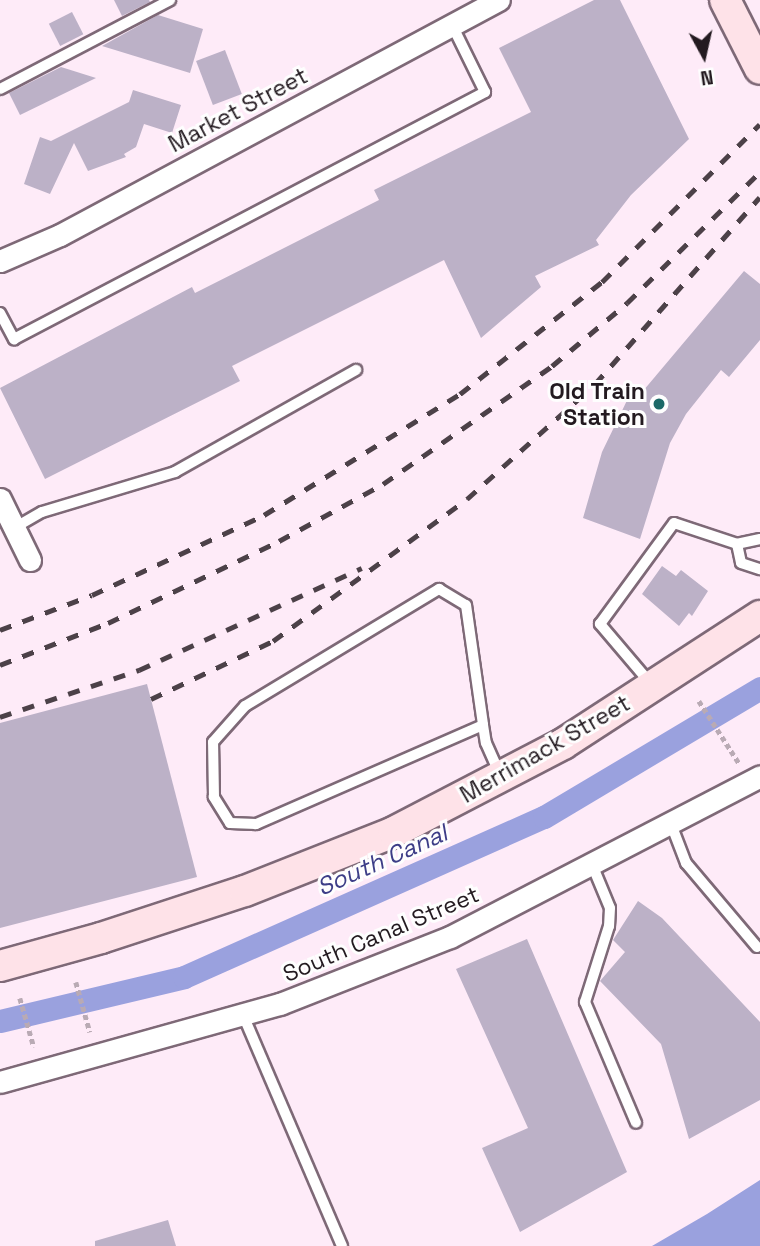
<!DOCTYPE html>
<html>
<head>
<meta charset="utf-8">
<style>
  body { margin:0 }
  #map { position:relative; width:760px; height:1246px; overflow:hidden; background:#feebf8; font-family:"Space Grotesk",sans-serif }
  div>[style] { position:absolute }
  .water>* { inset:0; background:#9aa1de }
  .canal>* { height:23px; margin:-11.5px; padding:0 11.5px; transform-origin:11.5px; border-radius:11.5px; background:#9aa1de }
  .building>* { inset:0; background:#bcb1c7; transform-origin:0 0 }
  .path>* { height:4.5px; margin-top:-2.25px; transform-origin:0; background:repeating-linear-gradient(90deg,#b9aab4 0 5px,transparent 0 8.5px) }
  .roads { filter:drop-shadow(2px 0 #7e6977) drop-shadow(-2px 0 #7e6977) drop-shadow(0 2px #7e6977) drop-shadow(0 -2px #7e6977) }
  .lane>* { height:10px; margin:-5px; padding:0 5px; transform-origin:5px; border-radius:5px; background:#fff }
  .street>* { height:21px; margin:-10.5px; padding:0 10.5px; transform-origin:10.5px; border-radius:10.5px; background:#fff }
  .secondary>* { height:30px; margin:-15px; padding:0 15px; transform-origin:15px; border-radius:15px; background:#fee2e8 }
  .rail>* { height:5px; margin-top:-2.5px; transform-origin:0; background:repeating-linear-gradient(90deg,#4c4148 0 12px,transparent 0 24px) }
  .dots>* { width:19px; height:19px; translate:-50% -50%; box-sizing:border-box; border:4px solid #fefefe; border-radius:50% }
  span { translate:-50% -50%; white-space:nowrap; text-align:center; line-height:1.15; -webkit-text-stroke:6px #fefefe; paint-order:stroke }
  .street-label { font-size:23px; color:#231a20 }
  .poi-label { font-size:23px; color:#231a20; font-weight:700 }
  .right { translate:-100% -50%; text-align:right }
  .water-label { font-size:24px; color:#3d3d87; font-style:italic }
  .north { position:absolute; left:669px; top:21px; width:70px; height:70px; -webkit-text-stroke:5px #fefefe; paint-order:stroke; rotate:172deg; font-size:19px; font-weight:700; line-height:28px; text-align:center; color:#231a20 }
  .north::after { content:''; display:block; margin:auto; width:24px; height:32px; background:#231a20; clip-path:polygon(50% 0,100% 100%,50% 72%,0 100%) }
</style>
</head>
<body>
<div id="map">
  <div class="water">
    <div style="clip-path:polygon(760px 1180px,760px 1246px,652px 1246px,707px 1214px)"></div>
  </div>
  <div class="canal">
    <div style="left:0;top:1021px;width:189px;rotate:-13.4deg"></div>
    <div style="left:184px;top:977px;width:394px;rotate:-24deg"></div>
    <div style="left:544px;top:817px;width:252px;rotate:-30.8deg"></div>
  </div>
  <div class="building">
    <div style="clip-path:polygon(114px 0,149px 0,150px 2px,122px 16px)"></div>
    <div style="clip-path:polygon(594px 0,620px 0,689px 139px,631px 195px,596px 240px,599px 245px,535px 276px,541px 287px,481px 338px,444px 260px,232px 366px,240px 381px,45px 479px,0 388px,192px 287px,195px 293px,379px 200px,374px 190px,531px 112px,499px 48px)"></div>
    <div style="left:72px;top:12px;width:25px;height:26px;rotate:63deg"></div>
    <div style="clip-path:polygon(158px 15px,203px 29px,190px 73px,102px 46px)"></div>
    <div style="left:225px;top:50px;width:47px;height:31px;rotate:69deg"></div>
    <div style="clip-path:polygon(61px 67px,96px 78px,20px 115px,9px 93px)"></div>
    <div style="clip-path:polygon(133px 90px,181px 105px,172px 133px,144px 124px,136px 147px,124px 154px,126px 157px,88px 171px,74px 143px,50px 194px,24px 184px,40px 137px,51px 141px,129px 102px)"></div>
    <div style="clip-path:polygon(744px 271px,760px 284px,760px 340px,729px 377px,721px 370px,686px 414px,670px 443px,640px 539px,583px 518px,602px 452px,634px 386px,643px 391px)"></div>
    <div style="clip-path:polygon(662px 566px,676px 576px,681px 570px,708px 591px,692px 616px,689px 613px,679px 626px,642px 594px)"></div>
    <div style="clip-path:polygon(147px 684px,197px 877px,0 928px,0 723px)"></div>
    <div style="clip-path:polygon(638px 901px,662px 918px,760px 1022px,760px 1100px,689px 1139px,661px 1044px,600px 981px,625px 952px,613px 940px)"></div>
    <div style="clip-path:polygon(527px 939px,627px 1172px,520px 1232px,482px 1148px,528px 1128px,456px 969px)"></div>
    <div style="clip-path:polygon(168px 1220px,176px 1246px,95px 1246px,95px 1241px)"></div>
  </div>
  <div class="path">
    <div style="left:699px;top:701px;width:74px;rotate:57.2deg"></div>
    <div style="left:76px;top:982px;width:52px;rotate:74.4deg"></div>
    <div style="left:20px;top:998px;width:51px;rotate:74.1deg"></div>
  </div>
  <div class="roads">
    <div class="lane">
      <div style="left:0;top:89px;width:192px;rotate:-27.6deg"></div>
      <div style="left:0;top:313px;width:30px;rotate:62deg"></div>
      <div style="left:14px;top:339px;width:532px;rotate:-27.67deg"></div>
      <div style="left:485px;top:92px;width:75px;rotate:-116.2deg"></div>
      <div style="left:14px;top:528px;width:32px;rotate:-30deg"></div>
      <div style="left:42px;top:512px;width:139px;rotate:-16.7deg"></div>
      <div style="left:175px;top:472px;width:208px;rotate:-29.4deg"></div>
      <div style="left:760px;top:539px;width:24px;rotate:168deg"></div>
      <div style="left:737px;top:544px;width:19px;rotate:78deg"></div>
      <div style="left:741px;top:563px;width:20px;rotate:18deg"></div>
      <div style="left:651px;top:684px;width:79px;rotate:-130.4deg"></div>
      <div style="left:600px;top:624px;width:125px;rotate:-53.8deg"></div>
      <div style="left:674px;top:523px;width:66px;rotate:18.4deg"></div>
      <div style="left:483px;top:725px;width:248px;rotate:156.4deg"></div>
      <div style="left:256px;top:824px;width:26px;rotate:-178deg"></div>
      <div style="left:230px;top:823px;width:31px;rotate:-122deg"></div>
      <div style="left:214px;top:797px;width:55px;rotate:-91deg"></div>
      <div style="left:213px;top:742px;width:48px;rotate:-48.4deg"></div>
      <div style="left:245px;top:706px;width:227px;rotate:-31.1deg"></div>
      <div style="left:439px;top:589px;width:31px;rotate:31deg"></div>
      <div style="left:466px;top:605px;width:121px;rotate:81.9deg"></div>
      <div style="left:483px;top:725px;width:18px;rotate:81deg"></div>
      <div style="left:486px;top:743px;width:35px;rotate:66deg"></div>
      <div style="left:671px;top:824px;width:42px;rotate:69deg"></div>
      <div style="left:686px;top:863px;width:110px;rotate:49.8deg"></div>
      <div style="left:593px;top:867px;width:44px;rotate:67.5deg"></div>
      <div style="left:610px;top:908px;width:18px;rotate:93deg"></div>
      <div style="left:609px;top:926px;width:80px;rotate:107.5deg"></div>
      <div style="left:585px;top:1002px;width:131px;rotate:67.1deg"></div>
      <div style="left:243px;top:1015px;width:251px;rotate:66.8deg"></div>
    </div>
    <div class="street">
      <div style="left:0;top:261px;width:65px;rotate:-23.4deg"></div>
      <div style="left:60px;top:235px;width:498px;rotate:-28.2deg"></div>
      <div style="left:0;top:499px;width:68px;rotate:63.8deg"></div>
      <div style="left:0;top:1082px;width:291px;rotate:-15.6deg"></div>
      <div style="left:280px;top:1004px;width:183px;rotate:-21.5deg"></div>
      <div style="left:450px;top:937px;width:349px;rotate:-27.4deg"></div>
    </div>
    <div class="secondary">
      <div style="left:725px;top:0;width:77px;rotate:63.1deg"></div>
      <div style="left:0;top:966px;width:105px;rotate:-15.5deg"></div>
      <div style="left:101px;top:938px;width:151px;rotate:-18.1deg"></div>
      <div style="left:245px;top:891px;width:160px;rotate:-21.6deg"></div>
      <div style="left:394px;top:832px;width:191px;rotate:-27.5deg"></div>
      <div style="left:563px;top:744px;width:235px;rotate:-33deg"></div>
    </div>
  </div>
  <div class="rail">
    <div style="left:0;top:630px;width:98px;rotate:-20.8deg"></div>
    <div style="left:92px;top:595px;width:190px;rotate:-24.9deg"></div>
    <div style="left:264px;top:515px;width:230px;rotate:-31.7deg"></div>
    <div style="left:460px;top:394px;width:181px;rotate:-38.3deg"></div>
    <div style="left:602px;top:282px;width:223px;rotate:-45deg"></div>
    <div style="left:0;top:665px;width:116px;rotate:-21.3deg"></div>
    <div style="left:108px;top:623px;width:190px;rotate:-25.6deg"></div>
    <div style="left:279px;top:541px;width:119px;rotate:-28.7deg"></div>
    <div style="left:383px;top:484px;width:206px;rotate:-34.9deg"></div>
    <div style="left:552px;top:366px;width:98px;rotate:-40deg"></div>
    <div style="left:627px;top:303px;width:187px;rotate:-44.6deg"></div>
    <div style="left:151px;top:699px;width:135px;rotate:-25.4deg"></div>
    <div style="left:273px;top:641px;width:240px;rotate:-36.2deg"></div>
    <div style="left:467px;top:499px;width:172px;rotate:-41.9deg"></div>
    <div style="left:595px;top:384px;width:249px;rotate:-48.6deg"></div>
    <div style="left:0;top:717px;width:147px;rotate:-18.7deg"></div>
    <div style="left:139px;top:670px;width:245px;rotate:-24.6deg"></div>
  </div>
  <div class="dots">
    <div style="left:659px;top:404px;background:#1b6867"></div>
  </div>
  <div class="street-label">
    <span style="left:238px;top:110px;rotate:-28deg">Market Street</span>
    <span style="left:545px;top:749px;rotate:-30deg">Merrimack Street</span>
    <span style="left:381px;top:934px;rotate:-23deg">South Canal Street</span>
  </div>
  <div class="poi-label">
    <span class="right" style="left:645px;top:404px">Old Train<br>Station</span>
  </div>
  <div class="water-label">
    <span style="left:382px;top:860px;rotate:-24deg">South Canal</span>
  </div>
  <div class="north">N</div>
</div>
</body>
</html>
